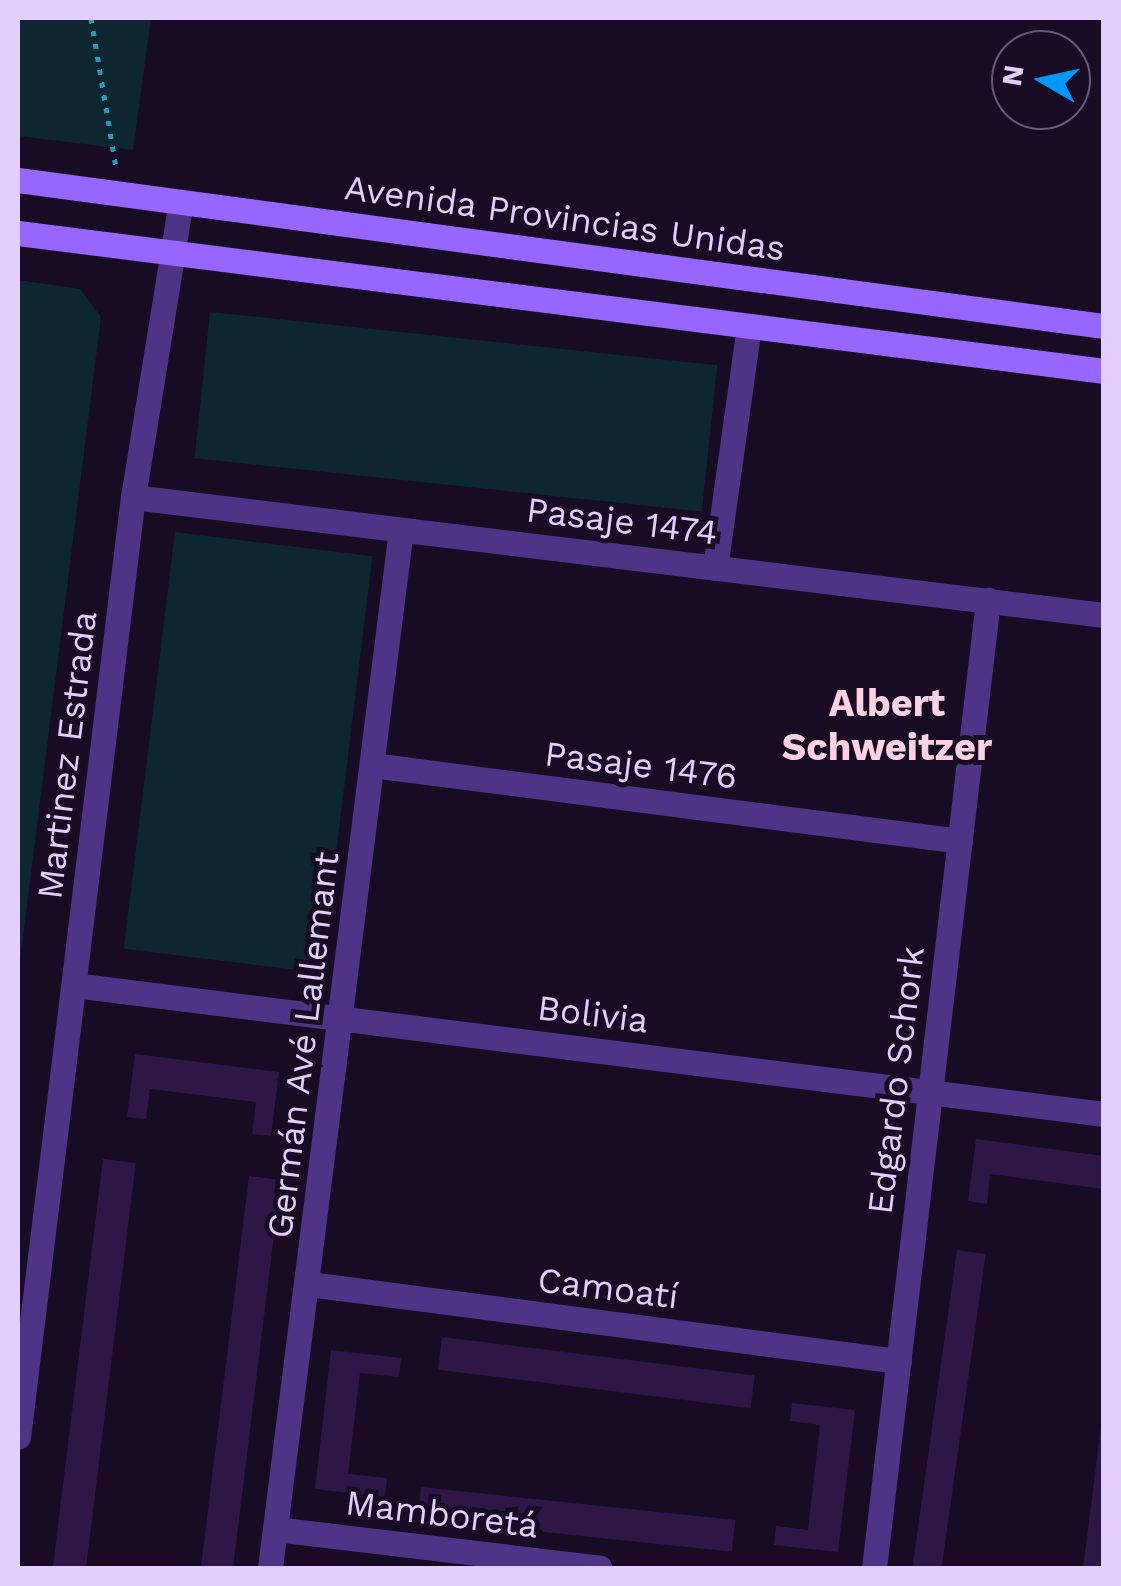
<!DOCTYPE html>
<html>
<head>
<meta charset="utf-8">
<style>
  body { margin:0 }
  #map { position:relative; width:1121px; height:1586px; overflow:hidden; background:#170c24; font-family:"Work Sans",sans-serif }
  div>[style] { position:absolute }
  .green>* { inset:0; background:#0e262f; transform-origin:0 0 }
  .building>* { inset:0; background:#2e1647; transform-origin:0 0 }
  .path>* { height:5px; margin-top:-2.5px; transform-origin:0; background:repeating-linear-gradient(90deg,#239bbf 0 5px,transparent 0 13px) }
  .street>* { height:25px; margin:-12.5px; padding:0 12.5px; transform-origin:12.5px; border-radius:12.5px; background:#4f3387 }
  .secondary>* { height:25px; margin:-12.5px; padding:0 12.5px; transform-origin:12.5px; border-radius:12.5px; background:#9766ff }
  span { translate:-50% -50%; white-space:nowrap; text-align:center; line-height:1.15; -webkit-text-stroke:10px #170c24; paint-order:stroke }
  .street-label { font-size:35px; color:#e3cfff }
  .neighbourhood-label { font-size:38px; color:#ffd1e1; font-weight:700 }
  .frame { position:absolute; inset:0; border:20px solid #e3cfff; pointer-events:none }
  .north { position:absolute; left:991px; top:30px; width:100px; height:100px; box-sizing:border-box; background:#170c24; border:2px solid #695a7c; border-radius:50%; rotate:279deg; font-size:28px; font-weight:700; line-height:40px; text-align:center; color:#e3cfff }
  .north::after { content:''; display:block; margin:auto; width:35px; height:45px; background:#0098fa; clip-path:polygon(50% 0,100% 100%,50% 72%,0 100%) }
</style>
</head>
<body>
<div id="map">
  <div class="green">
    <div style="clip-path:polygon(18px 18px,151px 18px,133px 150px,18px 136px)"></div>
    <div style="clip-path:polygon(18px 280px,80px 289px,101px 317px,18px 977px)"></div>
    <div style="left:210px;top:312px;width:510px;height:147px;rotate:6deg"></div>
    <div style="left:175px;top:532px;width:199px;height:420px;rotate:7deg"></div>
  </div>
  <div class="building">
    <div style="clip-path:polygon(135px 1054px,279px 1072px,271px 1136px,252px 1134px,256px 1102px,150px 1089px,146px 1119px,127px 1117px)"></div>
    <div style="clip-path:polygon(976px 1139px,1104px 1156px,1104px 1189px,990px 1174px,987px 1204px,968px 1201px)"></div>
    <div style="left:103px;top:1159px;width:33px;height:412px;rotate:7deg"></div>
    <div style="left:249px;top:1176px;width:32px;height:395px;rotate:7deg"></div>
    <div style="left:957px;top:1250px;width:29px;height:321px;rotate:8deg"></div>
    <div style="left:442px;top:1337px;width:315px;height:33px;rotate:7deg"></div>
    <div style="clip-path:polygon(331px 1350px,401px 1358px,399px 1377px,360px 1373px,348px 1474px,387px 1478px,385px 1497px,315px 1489px)"></div>
    <div style="clip-path:polygon(792px 1403px,855px 1410px,838px 1552px,774px 1545px,776px 1526px,808px 1530px,820px 1425px,790px 1421px)"></div>
    <div style="clip-path:polygon(1101px 1427px,1104px 1568px,1083px 1568px)"></div>
    <div style="left:421px;top:1487px;width:316px;height:32px;rotate:6deg"></div>
  </div>
  <div class="path">
    <div style="left:91px;top:18px;width:152px;rotate:80.5deg"></div>
  </div>
  <div class="street">
    <div style="left:133px;top:497px;width:978px;rotate:6.93deg"></div>
    <div style="left:715px;top:568px;width:244px;rotate:-82deg"></div>
    <div style="left:372px;top:765px;width:593px;rotate:7.36deg"></div>
    <div style="left:74px;top:985px;width:1038px;rotate:7.14deg"></div>
    <div style="left:309px;top:1284px;width:595px;rotate:7.44deg"></div>
    <div style="left:18px;top:1437px;width:947px;rotate:-83.03deg"></div>
    <div style="left:133px;top:497px;width:299px;rotate:-80.8deg"></div>
    <div style="left:275px;top:1529px;width:327px;rotate:6.8deg"></div>
    <div style="left:270px;top:1568px;width:1046px;rotate:-82.81deg"></div>
    <div style="left:874px;top:1568px;width:975px;rotate:-83.28deg"></div>
  </div>
  <div class="secondary">
    <div style="left:18px;top:180px;width:1096px;rotate:7.66deg"></div>
    <div style="left:18px;top:233px;width:1095px;rotate:7.24deg"></div>
  </div>
  <div class="street-label">
    <span style="left:565px;top:218px;rotate:8deg">Avenida Provincias Unidas</span>
    <span style="left:622px;top:521px;rotate:7deg">Pasaje 1474</span>
    <span style="left:67px;top:755px;rotate:-83deg">Martinez Estrada</span>
    <span style="left:641px;top:765px;rotate:7deg">Pasaje 1476</span>
    <span style="left:593px;top:1014px;rotate:7deg">Bolivia</span>
    <span style="left:303px;top:1045px;rotate:-83deg">Germán Avé Lallemant</span>
    <span style="left:896px;top:1080px;rotate:-83deg">Edgardo Schork</span>
    <span style="left:608px;top:1288px;rotate:7deg">Camoatí</span>
    <span style="left:442px;top:1514px;rotate:7deg">Mamboretá</span>
  </div>
  <div class="neighbourhood-label">
    <span style="left:887px;top:726px">Albert<br>Schweitzer</span>
  </div>
  <div class="frame"></div>
  <div class="north">N</div>
</div>
</body>
</html>
